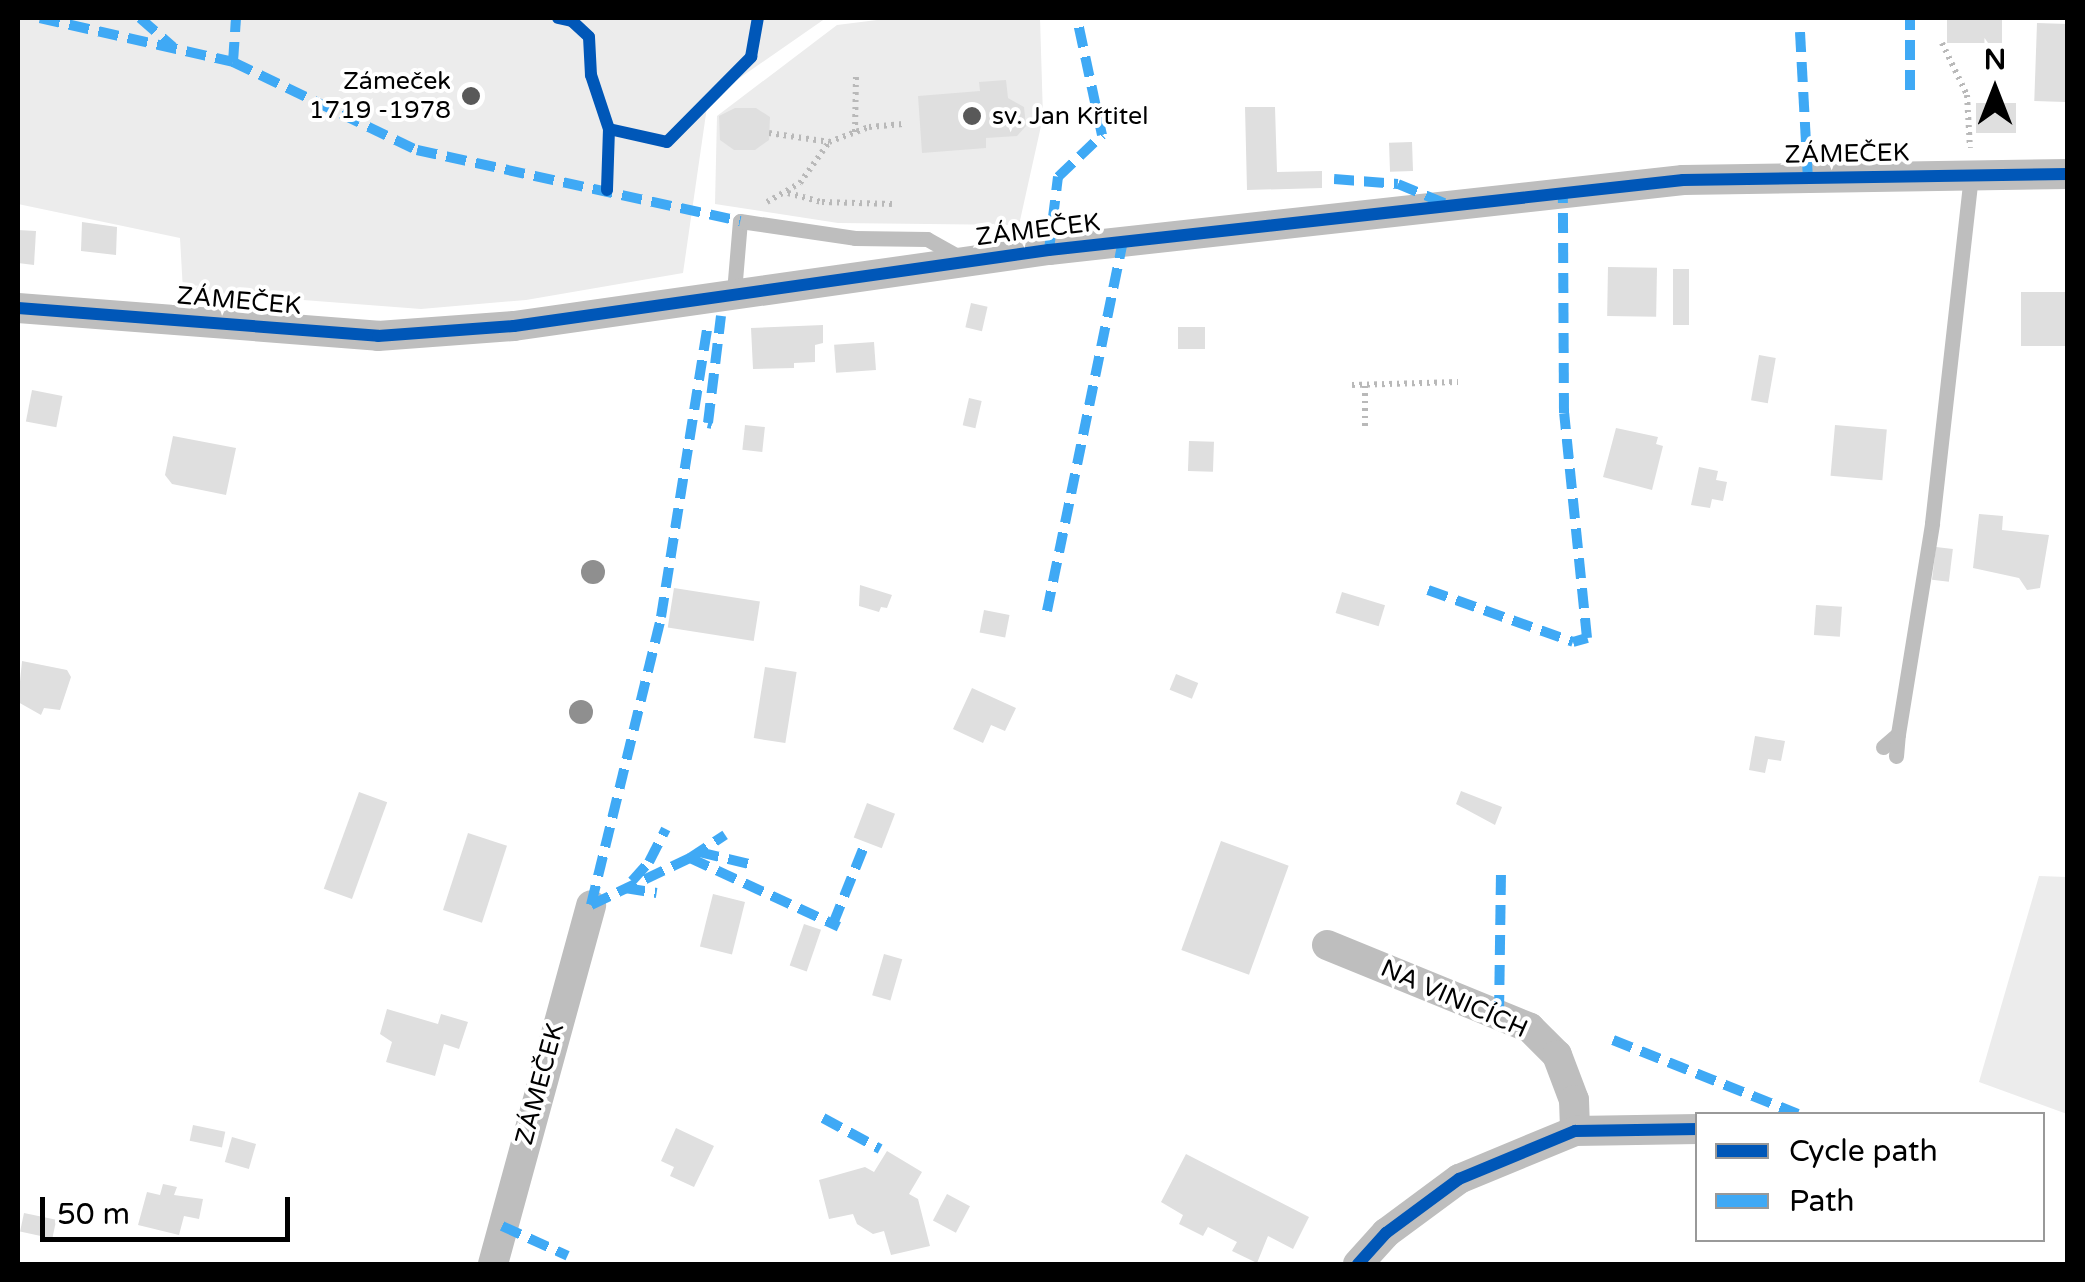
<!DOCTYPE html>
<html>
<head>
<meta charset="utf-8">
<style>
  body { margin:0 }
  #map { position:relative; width:2085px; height:1282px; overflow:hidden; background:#fff; font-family:"Varela Round",sans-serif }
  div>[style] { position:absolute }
  .green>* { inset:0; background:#ececec }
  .building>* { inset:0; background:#dfdfdf; transform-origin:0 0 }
  .path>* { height:6px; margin-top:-3px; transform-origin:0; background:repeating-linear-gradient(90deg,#b9b9b9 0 2.5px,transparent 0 7.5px) }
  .service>* { height:15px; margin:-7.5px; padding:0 7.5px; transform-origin:7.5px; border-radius:7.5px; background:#bebebe }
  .minor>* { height:30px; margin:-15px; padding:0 15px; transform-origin:15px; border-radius:15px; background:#bebebe }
  .quiet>* { height:10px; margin-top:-5px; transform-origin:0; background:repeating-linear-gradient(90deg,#3fa9f5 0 20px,transparent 0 30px) }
  .cycleway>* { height:12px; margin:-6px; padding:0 6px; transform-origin:6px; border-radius:6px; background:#0057b8 }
  .trees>* { width:24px; height:24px; margin:-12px; border-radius:50%; background:#8f8f8f }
  .dots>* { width:28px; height:28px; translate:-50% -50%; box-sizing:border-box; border:5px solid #fff; border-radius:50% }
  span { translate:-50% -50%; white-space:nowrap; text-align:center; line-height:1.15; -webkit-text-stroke:8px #fff; paint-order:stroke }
  .poi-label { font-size:25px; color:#000 }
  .right { translate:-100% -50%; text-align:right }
  .left { translate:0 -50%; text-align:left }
  .street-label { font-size:25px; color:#000 }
  .frame { position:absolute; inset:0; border:20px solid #000; pointer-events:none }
  .legend { position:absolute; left:1695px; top:1112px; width:350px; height:130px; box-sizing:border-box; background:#fff; border:2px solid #999; margin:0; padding:12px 18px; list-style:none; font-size:30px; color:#000 }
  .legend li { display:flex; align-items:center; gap:20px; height:50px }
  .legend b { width:50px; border:2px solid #999 }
  .north { position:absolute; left:1945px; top:40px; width:100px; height:100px; -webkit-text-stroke:8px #fff; paint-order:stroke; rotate:0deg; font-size:28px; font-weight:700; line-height:40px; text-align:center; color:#000 }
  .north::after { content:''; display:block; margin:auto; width:35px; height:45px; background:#000; clip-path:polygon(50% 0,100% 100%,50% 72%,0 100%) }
  .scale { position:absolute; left:40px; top:1197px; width:250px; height:45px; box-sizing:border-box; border:5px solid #000; border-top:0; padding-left:12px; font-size:30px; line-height:35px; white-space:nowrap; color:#000; -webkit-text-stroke:8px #fff; paint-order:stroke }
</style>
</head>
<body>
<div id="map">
  <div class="green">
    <div style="clip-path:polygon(18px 18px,826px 18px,708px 100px,683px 273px,526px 300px,421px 309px,183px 291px,180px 238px,18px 204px)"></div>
    <div style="clip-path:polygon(893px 18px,1040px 18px,1043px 117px,1019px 225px,838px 223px,715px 204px,717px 116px,837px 25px)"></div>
    <div style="clip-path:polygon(2039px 876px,2067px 877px,2067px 1114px,1979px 1082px)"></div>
  </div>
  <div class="building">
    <div style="left:1947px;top:18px;width:55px;height:25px"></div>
    <div style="left:2037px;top:23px;width:31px;height:78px;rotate:2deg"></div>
    <div style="clip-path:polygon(1006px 80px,1008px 98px,1024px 107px,1026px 126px,1017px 136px,986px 138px,986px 148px,922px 153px,918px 96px,980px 91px,979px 82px)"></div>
    <div style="left:1976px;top:103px;width:40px;height:30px"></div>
    <div style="clip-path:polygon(1245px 107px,1275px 107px,1277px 172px,1322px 171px,1322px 188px,1247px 190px)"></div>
    <div style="clip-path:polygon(735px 108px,756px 108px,770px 117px,769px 140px,755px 150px,734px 150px,720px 140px,719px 116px)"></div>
    <div style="left:1412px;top:142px;width:29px;height:23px;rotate:88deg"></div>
    <div style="clip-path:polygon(82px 222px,117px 227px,116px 255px,81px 251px)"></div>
    <div style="clip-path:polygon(18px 230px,36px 231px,34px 265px,18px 263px)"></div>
    <div style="left:1608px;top:267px;width:49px;height:49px;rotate:1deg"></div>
    <div style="left:1673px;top:269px;width:16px;height:56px"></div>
    <div style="left:2021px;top:292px;width:47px;height:54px"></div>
    <div style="left:971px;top:303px;width:17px;height:25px;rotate:13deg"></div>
    <div style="clip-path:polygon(823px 325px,823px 343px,815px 345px,815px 362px,794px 363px,794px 368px,753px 369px,751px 328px)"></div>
    <div style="left:1178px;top:327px;width:27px;height:22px"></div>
    <div style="left:874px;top:342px;width:28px;height:40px;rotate:86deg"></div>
    <div style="left:1759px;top:355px;width:17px;height:46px;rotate:10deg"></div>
    <div style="left:32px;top:390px;width:31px;height:32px;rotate:11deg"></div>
    <div style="left:969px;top:398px;width:13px;height:28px;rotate:13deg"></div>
    <div style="left:745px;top:425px;width:20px;height:25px;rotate:6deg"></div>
    <div style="left:1835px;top:425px;width:52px;height:51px;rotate:5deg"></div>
    <div style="clip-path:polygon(1616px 428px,1658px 437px,1656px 444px,1663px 446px,1652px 490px,1603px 477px)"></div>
    <div style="clip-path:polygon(173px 436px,236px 448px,226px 495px,172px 484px,165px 475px)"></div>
    <div style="left:1189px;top:441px;width:25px;height:30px;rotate:2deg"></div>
    <div style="clip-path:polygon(1699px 467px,1718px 471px,1716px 480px,1727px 482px,1723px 501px,1712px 499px,1710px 508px,1691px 505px)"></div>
    <div style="clip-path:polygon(1979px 514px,2003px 516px,2002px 530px,2049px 535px,2040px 588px,2027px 590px,2019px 578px,1973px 568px)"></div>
    <div style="left:1936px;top:547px;width:17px;height:33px;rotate:7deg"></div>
    <div style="clip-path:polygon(860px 585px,892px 595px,887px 608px,881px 607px,879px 612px,859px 606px)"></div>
    <div style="left:674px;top:588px;width:87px;height:40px;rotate:9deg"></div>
    <div style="left:1342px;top:592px;width:45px;height:22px;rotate:17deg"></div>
    <div style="left:1816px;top:605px;width:26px;height:30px;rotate:4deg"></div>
    <div style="left:984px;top:610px;width:26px;height:23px;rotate:11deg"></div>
    <div style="clip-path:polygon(22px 661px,67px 670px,71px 677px,60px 710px,44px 708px,41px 715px,18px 702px)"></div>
    <div style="left:765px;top:667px;width:32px;height:72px;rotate:9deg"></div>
    <div style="left:1176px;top:674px;width:24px;height:17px;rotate:22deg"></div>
    <div style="clip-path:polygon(972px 688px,1016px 708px,1005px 731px,991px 725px,983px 743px,953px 729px)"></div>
    <div style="clip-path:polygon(1755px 736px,1785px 741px,1781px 761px,1768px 759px,1765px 773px,1749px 770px)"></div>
    <div style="clip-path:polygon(1461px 791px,1502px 807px,1495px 825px,1456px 804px)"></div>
    <div style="left:359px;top:792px;width:30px;height:103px;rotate:20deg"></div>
    <div style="left:867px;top:803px;width:30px;height:37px;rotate:21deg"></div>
    <div style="left:468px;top:833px;width:41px;height:81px;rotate:18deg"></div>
    <div style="left:1221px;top:841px;width:72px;height:116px;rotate:20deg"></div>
    <div style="left:713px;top:894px;width:33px;height:54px;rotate:14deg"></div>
    <div style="left:804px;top:924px;width:18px;height:44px;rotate:19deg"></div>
    <div style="left:884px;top:954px;width:19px;height:43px;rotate:16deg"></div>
    <div style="clip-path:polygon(387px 1009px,438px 1024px,441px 1014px,468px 1022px,459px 1049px,444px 1044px,435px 1076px,386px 1062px,392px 1042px,380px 1034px)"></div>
    <div style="left:193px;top:1125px;width:33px;height:16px;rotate:12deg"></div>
    <div style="clip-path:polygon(676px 1128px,714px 1146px,694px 1187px,670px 1176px,674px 1167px,661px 1161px)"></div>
    <div style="left:232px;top:1137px;width:25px;height:26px;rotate:16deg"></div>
    <div style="clip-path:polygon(887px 1151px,922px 1172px,909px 1194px,918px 1199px,930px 1246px,891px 1255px,884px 1231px,873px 1234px,857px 1224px,853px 1214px,829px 1219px,819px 1180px,865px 1167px,874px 1172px)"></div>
    <div style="clip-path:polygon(1186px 1154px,1309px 1217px,1293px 1249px,1268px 1236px,1257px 1263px,1232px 1251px,1237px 1242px,1208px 1227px,1203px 1236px,1179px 1224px,1183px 1215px,1161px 1202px)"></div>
    <div style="clip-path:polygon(163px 1184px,177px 1187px,174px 1195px,203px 1199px,199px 1219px,184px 1216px,179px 1235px,138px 1225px,147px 1192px,160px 1195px)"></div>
    <div style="left:947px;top:1194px;width:26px;height:30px;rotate:28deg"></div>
    <div style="left:24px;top:1213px;width:33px;height:19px;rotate:12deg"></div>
  </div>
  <div class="path">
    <div style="left:1942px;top:43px;width:58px;rotate:64.3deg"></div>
    <div style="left:1967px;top:95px;width:53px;rotate:86.8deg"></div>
    <div style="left:855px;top:132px;width:56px;rotate:-89deg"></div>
    <div style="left:769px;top:133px;width:61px;rotate:8.5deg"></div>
    <div style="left:788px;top:193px;width:35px;rotate:15deg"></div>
    <div style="left:822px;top:202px;width:70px;rotate:1.6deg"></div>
    <div style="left:767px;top:202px;width:38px;rotate:-30deg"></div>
    <div style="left:800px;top:183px;width:50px;rotate:-54.7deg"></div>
    <div style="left:829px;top:142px;width:43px;rotate:-20.6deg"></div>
    <div style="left:869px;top:127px;width:37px;rotate:-5deg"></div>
    <div style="left:1352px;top:385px;width:106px;rotate:-1.6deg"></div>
    <div style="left:1365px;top:386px;width:40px;rotate:90deg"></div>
  </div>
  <div class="service">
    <div style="left:734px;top:292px;width:71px;rotate:-85.2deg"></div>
    <div style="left:740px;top:221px;width:116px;rotate:8.4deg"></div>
    <div style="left:855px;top:238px;width:72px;rotate:0.8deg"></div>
    <div style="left:927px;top:239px;width:41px;rotate:29.1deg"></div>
    <div style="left:1883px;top:747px;width:20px;rotate:-41deg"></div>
    <div style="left:1898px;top:734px;width:214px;rotate:-80.8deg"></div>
    <div style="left:1932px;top:523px;width:351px;rotate:-83.6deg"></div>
    <div style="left:1896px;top:756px;width:22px;rotate:-85deg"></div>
  </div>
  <div class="minor">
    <div style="left:18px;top:308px;width:361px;rotate:4.4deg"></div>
    <div style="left:378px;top:336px;width:136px;rotate:-4.2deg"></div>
    <div style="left:514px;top:326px;width:540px;rotate:-8.09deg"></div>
    <div style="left:1049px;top:250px;width:638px;rotate:-6.3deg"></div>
    <div style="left:1683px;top:180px;width:385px;rotate:-0.9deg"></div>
    <div style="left:1327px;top:945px;width:219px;rotate:22.2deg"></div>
    <div style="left:1530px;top:1028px;width:38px;rotate:45deg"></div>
    <div style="left:1557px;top:1055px;width:48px;rotate:69.3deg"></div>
    <div style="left:1574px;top:1100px;width:31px;rotate:88deg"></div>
    <div style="left:493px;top:1264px;width:372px;rotate:-74.7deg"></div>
    <div style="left:1358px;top:1264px;width:42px;rotate:-47.9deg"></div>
    <div style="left:1386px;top:1233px;width:91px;rotate:-36.5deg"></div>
    <div style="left:1459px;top:1179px;width:126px;rotate:-22.5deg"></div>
    <div style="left:1575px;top:1131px;width:123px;rotate:-0.9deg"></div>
  </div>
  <div class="quiet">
    <div style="left:40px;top:18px;width:198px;rotate:12.8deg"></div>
    <div style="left:233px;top:62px;width:204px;rotate:25.6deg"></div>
    <div style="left:417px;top:150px;width:331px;rotate:12.4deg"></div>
    <div style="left:140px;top:18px;width:44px;rotate:41.3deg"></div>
    <div style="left:1800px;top:32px;width:146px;rotate:86.9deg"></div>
    <div style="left:233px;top:62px;width:44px;rotate:-86.1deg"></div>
    <div style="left:1910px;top:90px;width:72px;rotate:-90deg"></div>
    <div style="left:1334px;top:179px;width:64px;rotate:4.5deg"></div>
    <div style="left:1398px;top:184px;width:50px;rotate:22.4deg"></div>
    <div style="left:1049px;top:250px;width:74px;rotate:-83deg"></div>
    <div style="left:1058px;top:177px;width:61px;rotate:-43.7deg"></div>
    <div style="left:1102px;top:135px;width:120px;rotate:-102.1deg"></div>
    <div style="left:712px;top:424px;width:4px;rotate:-166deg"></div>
    <div style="left:708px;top:423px;width:108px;rotate:-83.1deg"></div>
    <div style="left:1428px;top:590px;width:154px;rotate:19.7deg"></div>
    <div style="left:1573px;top:642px;width:15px;rotate:-16deg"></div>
    <div style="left:1587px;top:638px;width:226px;rotate:-95.8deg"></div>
    <div style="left:1564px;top:413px;width:220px;rotate:-90.3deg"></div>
    <div style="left:1047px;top:611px;width:377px;rotate:-78.4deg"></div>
    <div style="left:699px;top:852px;width:51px;rotate:13.5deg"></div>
    <div style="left:690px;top:858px;width:164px;rotate:24.8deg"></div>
    <div style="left:632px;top:881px;width:25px;rotate:-48deg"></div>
    <div style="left:649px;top:862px;width:37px;rotate:-63deg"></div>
    <div style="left:625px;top:888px;width:32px;rotate:9deg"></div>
    <div style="left:591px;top:905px;width:296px;rotate:-76.3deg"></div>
    <div style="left:661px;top:617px;width:298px;rotate:-80.9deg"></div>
    <div style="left:591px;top:905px;width:110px;rotate:-25.4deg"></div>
    <div style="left:690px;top:858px;width:42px;rotate:-33.3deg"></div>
    <div style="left:833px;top:924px;width:81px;rotate:-68.2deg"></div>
    <div style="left:1499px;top:1015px;width:148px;rotate:-89.2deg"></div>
    <div style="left:1613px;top:1040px;width:199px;rotate:21.8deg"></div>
    <div style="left:823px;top:1118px;width:65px;rotate:28.5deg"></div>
    <div style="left:502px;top:1226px;width:72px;rotate:24.4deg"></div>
  </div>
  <div class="cycleway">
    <div style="left:558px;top:18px;width:14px;rotate:12deg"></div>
    <div style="left:572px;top:21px;width:23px;rotate:43deg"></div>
    <div style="left:589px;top:37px;width:38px;rotate:87deg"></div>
    <div style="left:591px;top:75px;width:57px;rotate:71.6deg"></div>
    <div style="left:609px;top:129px;width:61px;rotate:91.9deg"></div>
    <div style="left:609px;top:129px;width:59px;rotate:12.6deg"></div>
    <div style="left:667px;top:142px;width:120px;rotate:-45.3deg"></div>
    <div style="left:751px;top:57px;width:40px;rotate:-80deg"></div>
    <div style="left:18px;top:308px;width:361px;rotate:4.4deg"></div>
    <div style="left:378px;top:336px;width:136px;rotate:-4.2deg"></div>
    <div style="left:514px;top:326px;width:540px;rotate:-8.09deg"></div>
    <div style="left:1049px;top:250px;width:638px;rotate:-6.3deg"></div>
    <div style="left:1683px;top:180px;width:385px;rotate:-0.9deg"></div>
    <div style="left:1358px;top:1264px;width:42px;rotate:-47.9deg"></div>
    <div style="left:1386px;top:1233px;width:91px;rotate:-36.5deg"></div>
    <div style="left:1459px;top:1179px;width:126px;rotate:-22.5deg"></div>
    <div style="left:1575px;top:1131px;width:123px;rotate:-0.9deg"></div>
  </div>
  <div class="trees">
    <div style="left:593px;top:572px"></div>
    <div style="left:581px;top:712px"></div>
  </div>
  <div class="dots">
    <div style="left:471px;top:96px;background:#595959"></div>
    <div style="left:972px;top:116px;background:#595959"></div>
  </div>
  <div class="poi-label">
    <span class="right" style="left:451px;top:96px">Zámeček<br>1719 -1978</span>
    <span class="left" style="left:992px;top:116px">sv. Jan Křtitel</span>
  </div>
  <div class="street-label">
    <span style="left:1847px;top:154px;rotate:-1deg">ZÁMEČEK</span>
    <span style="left:1038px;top:230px;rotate:-7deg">ZÁMEČEK</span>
    <span style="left:239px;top:301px;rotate:5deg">ZÁMEČEK</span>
    <span style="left:1454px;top:999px;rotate:24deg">NA VINICÍCH</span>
    <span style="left:540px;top:1084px;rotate:-75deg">ZÁMEČEK</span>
  </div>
  <div class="frame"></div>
  <ul class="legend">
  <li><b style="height:12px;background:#0057b8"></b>Cycle path</li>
  <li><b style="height:12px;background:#3fa9f5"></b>Path</li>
  </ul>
  <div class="north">N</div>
  <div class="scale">50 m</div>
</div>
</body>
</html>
